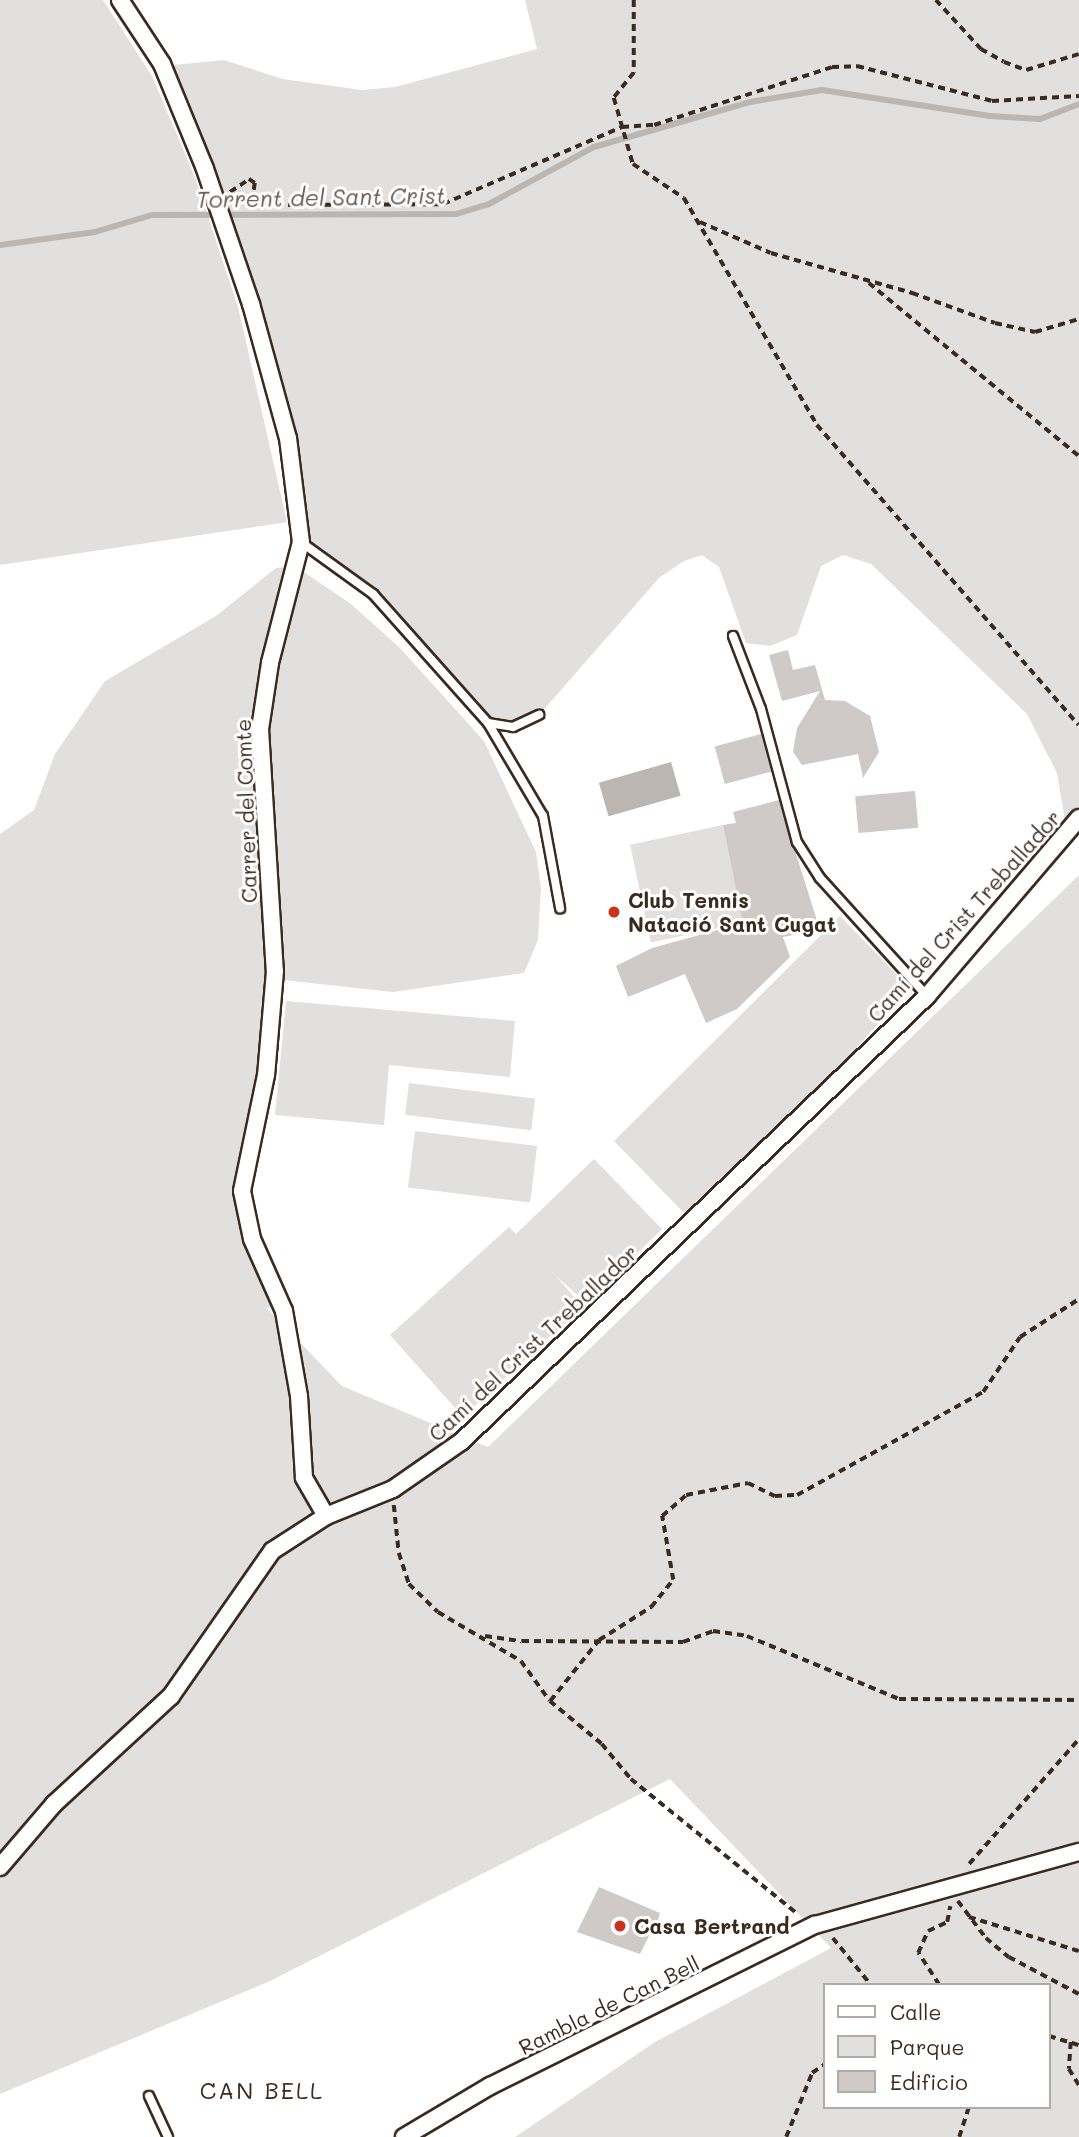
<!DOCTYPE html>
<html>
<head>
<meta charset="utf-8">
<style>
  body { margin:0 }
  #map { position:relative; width:1079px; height:2137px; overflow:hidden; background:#fff; font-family:Mali,sans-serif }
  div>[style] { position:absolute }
  .green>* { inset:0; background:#e2e0de; transform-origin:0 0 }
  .water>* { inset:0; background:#bcb6b3; transform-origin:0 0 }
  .stream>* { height:6px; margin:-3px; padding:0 3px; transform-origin:3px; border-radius:3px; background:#bcb6b3 }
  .building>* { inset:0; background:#cfcac7; transform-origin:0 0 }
  .path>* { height:3.5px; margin-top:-1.75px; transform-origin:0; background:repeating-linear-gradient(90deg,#3b2a1e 0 7px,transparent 0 12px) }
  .roads { filter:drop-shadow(2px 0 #3b2a1e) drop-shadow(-2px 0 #3b2a1e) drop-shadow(0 2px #3b2a1e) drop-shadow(0 -2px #3b2a1e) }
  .lane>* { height:8px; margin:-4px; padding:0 4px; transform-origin:4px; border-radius:4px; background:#fff }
  .street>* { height:16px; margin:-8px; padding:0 8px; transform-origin:8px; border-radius:8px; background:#fff }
  .dots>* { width:19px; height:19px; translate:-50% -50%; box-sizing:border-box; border:4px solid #fff; border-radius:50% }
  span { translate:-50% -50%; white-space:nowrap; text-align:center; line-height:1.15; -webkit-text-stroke:6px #fff; paint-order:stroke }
  .street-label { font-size:21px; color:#3b2a1e }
  .poi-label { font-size:21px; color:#3b2a1e; font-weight:700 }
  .left { translate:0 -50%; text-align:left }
  .water-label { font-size:23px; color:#685b52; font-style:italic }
  .neighbourhood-label { font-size:23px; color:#3b2a1e; letter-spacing:2px }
  .legend { position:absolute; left:823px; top:1983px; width:228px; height:126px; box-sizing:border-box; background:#fff; border:2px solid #b1aaa5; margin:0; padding:9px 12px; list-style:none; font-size:21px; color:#3b2a1e }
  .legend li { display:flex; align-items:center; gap:14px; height:35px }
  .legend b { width:35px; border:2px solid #b1aaa5 }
</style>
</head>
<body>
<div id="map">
  <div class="green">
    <div style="clip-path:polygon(0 0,103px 0,152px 76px,195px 177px,238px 307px,287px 522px,0 565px)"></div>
    <div style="clip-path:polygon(525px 0,1079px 0,1079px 815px,1067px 832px,1057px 773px,1027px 714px,871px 564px,843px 555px,821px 566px,797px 635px,770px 646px,746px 643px,719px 567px,702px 555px,684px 561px,660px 577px,539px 715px,513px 727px,488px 723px,373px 595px,301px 542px,288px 438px,251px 304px,163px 66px,224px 60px,283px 79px,362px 90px,395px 87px,537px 49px)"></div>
    <div style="clip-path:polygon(evenodd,295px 566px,351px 604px,400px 648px,484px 741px,536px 852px,541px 888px,538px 940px,524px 973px,393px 992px,274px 979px,242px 1191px,284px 1311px,266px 1307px,342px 1386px,488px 1447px,1079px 875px,1079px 2137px,515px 2137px,655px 2042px,831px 1948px,670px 1779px,268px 1982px,0 2094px,0 834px,34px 810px,55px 754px,105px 681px,216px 616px,276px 568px,295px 566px,825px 1985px,1049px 1985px,1049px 2107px,825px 2107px,825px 1985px)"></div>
    <div style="left:723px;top:825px;width:100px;height:95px;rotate:78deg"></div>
    <div style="clip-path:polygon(840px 916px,904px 982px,895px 1004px,839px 1068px,684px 1213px,614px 1141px)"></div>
    <div style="clip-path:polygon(286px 1001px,515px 1021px,510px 1077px,389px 1065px,384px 1125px,275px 1115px)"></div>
    <div style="left:409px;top:1083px;width:127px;height:32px;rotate:7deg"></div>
    <div style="left:415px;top:1131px;width:123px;height:57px;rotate:7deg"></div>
    <div style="clip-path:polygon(594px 1159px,662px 1229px,586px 1303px,555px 1275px,582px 1306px,463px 1417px,390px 1335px,509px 1227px,516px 1234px)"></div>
  </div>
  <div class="water">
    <div style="left:671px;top:762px;width:35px;height:75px;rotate:74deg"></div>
  </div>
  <div class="stream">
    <div style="left:0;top:245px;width:96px;rotate:-7.8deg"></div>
    <div style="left:95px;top:232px;width:59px;rotate:-16.6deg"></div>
    <div style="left:152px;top:215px;width:304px;rotate:-0.2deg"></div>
    <div style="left:456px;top:214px;width:34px;rotate:-17deg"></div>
    <div style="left:489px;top:204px;width:119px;rotate:-28.5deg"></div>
    <div style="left:594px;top:147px;width:162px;rotate:-16.1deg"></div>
    <div style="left:750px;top:102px;width:73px;rotate:-9.5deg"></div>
    <div style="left:822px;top:90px;width:170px;rotate:8.8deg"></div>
    <div style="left:990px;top:116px;width:50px;rotate:3.4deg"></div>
    <div style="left:1040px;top:119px;width:42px;rotate:-21deg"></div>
  </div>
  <div class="building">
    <div style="clip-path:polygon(788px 650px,793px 670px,815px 665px,825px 700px,845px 701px,870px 716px,879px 752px,863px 778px,858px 754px,802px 765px,793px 752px,797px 728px,820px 691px,782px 701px,769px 655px)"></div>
    <div style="left:761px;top:734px;width:39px;height:48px;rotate:75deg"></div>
    <div style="left:915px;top:791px;width:37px;height:60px;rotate:85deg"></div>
    <div style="clip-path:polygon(779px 800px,820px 930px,783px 937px,790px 957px,737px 1009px,706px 1023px,685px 974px,628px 997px,616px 966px,652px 948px,743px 923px,723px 825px,736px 823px,733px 812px)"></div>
    <div style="clip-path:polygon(599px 1887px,660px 1913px,654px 1936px,650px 1934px,640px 1954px,577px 1932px)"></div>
  </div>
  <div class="path">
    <div style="left:634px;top:0;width:73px;rotate:90deg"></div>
    <div style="left:634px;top:73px;width:32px;rotate:129deg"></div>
    <div style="left:614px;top:98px;width:69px;rotate:73.9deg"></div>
    <div style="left:633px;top:164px;width:61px;rotate:33.7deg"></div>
    <div style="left:684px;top:198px;width:263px;rotate:59.6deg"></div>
    <div style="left:817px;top:425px;width:398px;rotate:48.9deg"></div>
    <div style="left:936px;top:0;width:67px;rotate:47.4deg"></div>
    <div style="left:981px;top:49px;width:26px;rotate:29deg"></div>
    <div style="left:1004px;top:62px;width:23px;rotate:20deg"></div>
    <div style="left:1026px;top:70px;width:55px;rotate:-16.8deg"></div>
    <div style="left:230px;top:192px;width:23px;rotate:-34deg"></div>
    <div style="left:249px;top:179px;width:7px;rotate:34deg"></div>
    <div style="left:255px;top:183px;width:15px;rotate:98deg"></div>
    <div style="left:253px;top:198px;width:24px;rotate:17deg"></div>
    <div style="left:276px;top:205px;width:167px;rotate:-0.3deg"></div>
    <div style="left:443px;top:204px;width:195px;rotate:-23.3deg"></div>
    <div style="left:622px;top:127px;width:32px;rotate:-4deg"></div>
    <div style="left:654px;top:125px;width:187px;rotate:-18deg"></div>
    <div style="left:832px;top:67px;width:25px;rotate:-2deg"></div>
    <div style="left:857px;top:66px;width:139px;rotate:14.5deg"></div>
    <div style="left:992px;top:101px;width:87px;rotate:-3.3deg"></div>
    <div style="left:700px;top:222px;width:77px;rotate:23.6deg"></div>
    <div style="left:771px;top:253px;width:147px;rotate:15.8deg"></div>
    <div style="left:912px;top:293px;width:88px;rotate:19.9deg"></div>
    <div style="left:995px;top:323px;width:41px;rotate:12.7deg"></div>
    <div style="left:1035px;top:332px;width:46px;rotate:-16.5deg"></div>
    <div style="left:869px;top:283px;width:272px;rotate:39.5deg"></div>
    <div style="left:394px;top:1505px;width:48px;rotate:84.1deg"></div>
    <div style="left:399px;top:1553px;width:33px;rotate:72deg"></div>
    <div style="left:409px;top:1584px;width:40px;rotate:44deg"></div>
    <div style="left:438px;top:1612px;width:96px;rotate:30.6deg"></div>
    <div style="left:521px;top:1661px;width:49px;rotate:54.1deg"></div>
    <div style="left:550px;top:1701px;width:67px;rotate:39.6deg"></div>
    <div style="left:602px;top:1744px;width:45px;rotate:50.4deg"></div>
    <div style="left:631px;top:1779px;width:215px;rotate:39deg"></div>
    <div style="left:485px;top:1636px;width:37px;rotate:8deg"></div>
    <div style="left:522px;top:1641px;width:161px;rotate:0.4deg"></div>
    <div style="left:683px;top:1642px;width:32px;rotate:-20deg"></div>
    <div style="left:713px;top:1631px;width:34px;rotate:8deg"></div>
    <div style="left:747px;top:1636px;width:165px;rotate:22.5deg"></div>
    <div style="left:899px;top:1699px;width:180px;rotate:0.3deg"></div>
    <div style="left:550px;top:1701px;width:78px;rotate:-51.2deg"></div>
    <div style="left:599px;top:1640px;width:62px;rotate:-32.4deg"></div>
    <div style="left:651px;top:1607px;width:35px;rotate:-51deg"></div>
    <div style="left:673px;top:1580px;width:65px;rotate:-99.8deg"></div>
    <div style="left:662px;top:1516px;width:32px;rotate:-41deg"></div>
    <div style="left:686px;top:1495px;width:63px;rotate:-11deg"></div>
    <div style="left:748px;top:1483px;width:30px;rotate:26deg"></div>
    <div style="left:775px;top:1496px;width:22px;rotate:-3deg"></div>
    <div style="left:797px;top:1495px;width:213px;rotate:-29deg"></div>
    <div style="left:983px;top:1392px;width:66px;rotate:-56.1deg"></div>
    <div style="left:1020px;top:1337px;width:70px;rotate:-32.8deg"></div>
    <div style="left:969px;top:1864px;width:167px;rotate:-48.7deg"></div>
    <div style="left:958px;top:1901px;width:46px;rotate:52.9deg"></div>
    <div style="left:986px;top:1938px;width:30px;rotate:40deg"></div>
    <div style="left:1009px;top:1957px;width:79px;rotate:27.9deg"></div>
    <div style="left:969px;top:1917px;width:115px;rotate:17.2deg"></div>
    <div style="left:833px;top:1938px;width:60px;rotate:51deg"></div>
    <div style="left:939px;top:1985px;width:38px;rotate:-123deg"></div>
    <div style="left:918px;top:1953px;width:24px;rotate:-66deg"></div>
    <div style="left:928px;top:1931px;width:21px;rotate:-25deg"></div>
    <div style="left:947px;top:1922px;width:16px;rotate:-79deg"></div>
    <div style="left:1049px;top:2036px;width:31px;rotate:17deg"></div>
    <div style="left:1071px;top:2042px;width:27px;rotate:94deg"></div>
    <div style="left:1069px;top:2069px;width:19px;rotate:58deg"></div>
    <div style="left:786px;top:2137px;width:69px;rotate:-67.9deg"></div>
    <div style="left:812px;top:2073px;width:16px;rotate:-35deg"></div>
    <div style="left:959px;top:2137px;width:32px;rotate:-72deg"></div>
  </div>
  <div class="roads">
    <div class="lane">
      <div style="left:301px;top:542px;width:89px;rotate:35.8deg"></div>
      <div style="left:373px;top:594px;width:173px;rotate:48.3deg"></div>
      <div style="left:488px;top:723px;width:25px;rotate:9deg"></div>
      <div style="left:513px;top:727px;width:29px;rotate:-25deg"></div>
      <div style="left:733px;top:636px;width:78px;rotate:69deg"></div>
      <div style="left:761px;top:709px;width:138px;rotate:74.9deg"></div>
      <div style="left:797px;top:842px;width:43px;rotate:57.4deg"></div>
      <div style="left:820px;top:878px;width:159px;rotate:47.8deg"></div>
      <div style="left:488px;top:723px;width:108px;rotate:59.4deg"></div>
      <div style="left:543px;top:816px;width:94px;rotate:79.5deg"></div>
      <div style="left:149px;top:2096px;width:45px;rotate:65.1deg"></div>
    </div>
    <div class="street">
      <div style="left:120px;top:0;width:77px;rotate:56.7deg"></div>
      <div style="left:162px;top:64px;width:113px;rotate:67.7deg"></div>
      <div style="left:205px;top:169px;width:143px;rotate:71.2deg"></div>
      <div style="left:251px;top:304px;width:139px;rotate:74.6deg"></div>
      <div style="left:288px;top:438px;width:105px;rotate:82.9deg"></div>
      <div style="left:301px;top:542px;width:125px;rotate:104.4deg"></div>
      <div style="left:270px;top:663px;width:67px;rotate:98.6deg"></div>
      <div style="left:260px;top:729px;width:242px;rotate:86.5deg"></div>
      <div style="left:275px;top:971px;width:104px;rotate:94.9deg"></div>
      <div style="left:266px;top:1075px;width:118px;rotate:101.7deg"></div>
      <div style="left:242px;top:1191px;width:49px;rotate:78.2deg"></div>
      <div style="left:252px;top:1239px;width:79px;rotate:66deg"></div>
      <div style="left:284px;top:1311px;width:86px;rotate:80deg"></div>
      <div style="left:299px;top:1396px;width:82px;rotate:86.5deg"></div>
      <div style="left:304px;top:1478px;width:44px;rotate:59.9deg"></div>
      <div style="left:0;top:1867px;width:83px;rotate:-49.4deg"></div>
      <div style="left:54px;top:1804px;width:159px;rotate:-42.7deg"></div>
      <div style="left:171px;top:1696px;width:177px;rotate:-55.1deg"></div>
      <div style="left:272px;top:1551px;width:64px;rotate:-32.9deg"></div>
      <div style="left:326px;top:1516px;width:72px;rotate:-21.9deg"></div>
      <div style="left:393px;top:1489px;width:84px;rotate:-34.8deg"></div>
      <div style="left:462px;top:1441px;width:644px;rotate:-43.74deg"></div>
      <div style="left:927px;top:996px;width:234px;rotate:-49.5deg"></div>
      <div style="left:404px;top:2137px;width:100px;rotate:-30.7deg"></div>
      <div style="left:490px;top:2086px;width:363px;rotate:-26.4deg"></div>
      <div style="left:815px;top:1925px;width:274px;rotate:-15.5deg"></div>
    </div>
  </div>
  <div class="dots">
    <div style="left:614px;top:912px;background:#c8321e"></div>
    <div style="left:620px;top:1926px;background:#c8321e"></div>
  </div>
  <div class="street-label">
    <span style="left:246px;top:811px;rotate:-92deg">Carrer del Comte</span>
    <span style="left:964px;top:916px;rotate:-48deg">Camí del Crist Treballador</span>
    <span style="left:533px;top:1343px;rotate:-43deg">Camí del Crist Treballador</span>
    <span style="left:609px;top:2005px;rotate:-26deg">Rambla de Can Bell</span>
  </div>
  <div class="poi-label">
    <span class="left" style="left:628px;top:912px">Club Tennis<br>Natació Sant Cugat</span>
    <span class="left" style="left:634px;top:1926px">Casa Bertrand</span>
  </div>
  <div class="water-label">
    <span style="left:321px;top:197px;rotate:-1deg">Torrent del Sant Crist</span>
  </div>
  <div class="neighbourhood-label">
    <span style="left:262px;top:2090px">CAN BELL</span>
  </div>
  <ul class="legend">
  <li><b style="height:9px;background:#fff"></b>Calle</li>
  <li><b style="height:19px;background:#e2e0de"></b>Parque</li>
  <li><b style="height:19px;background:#cfcac7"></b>Edificio</li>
  </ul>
</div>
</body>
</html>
